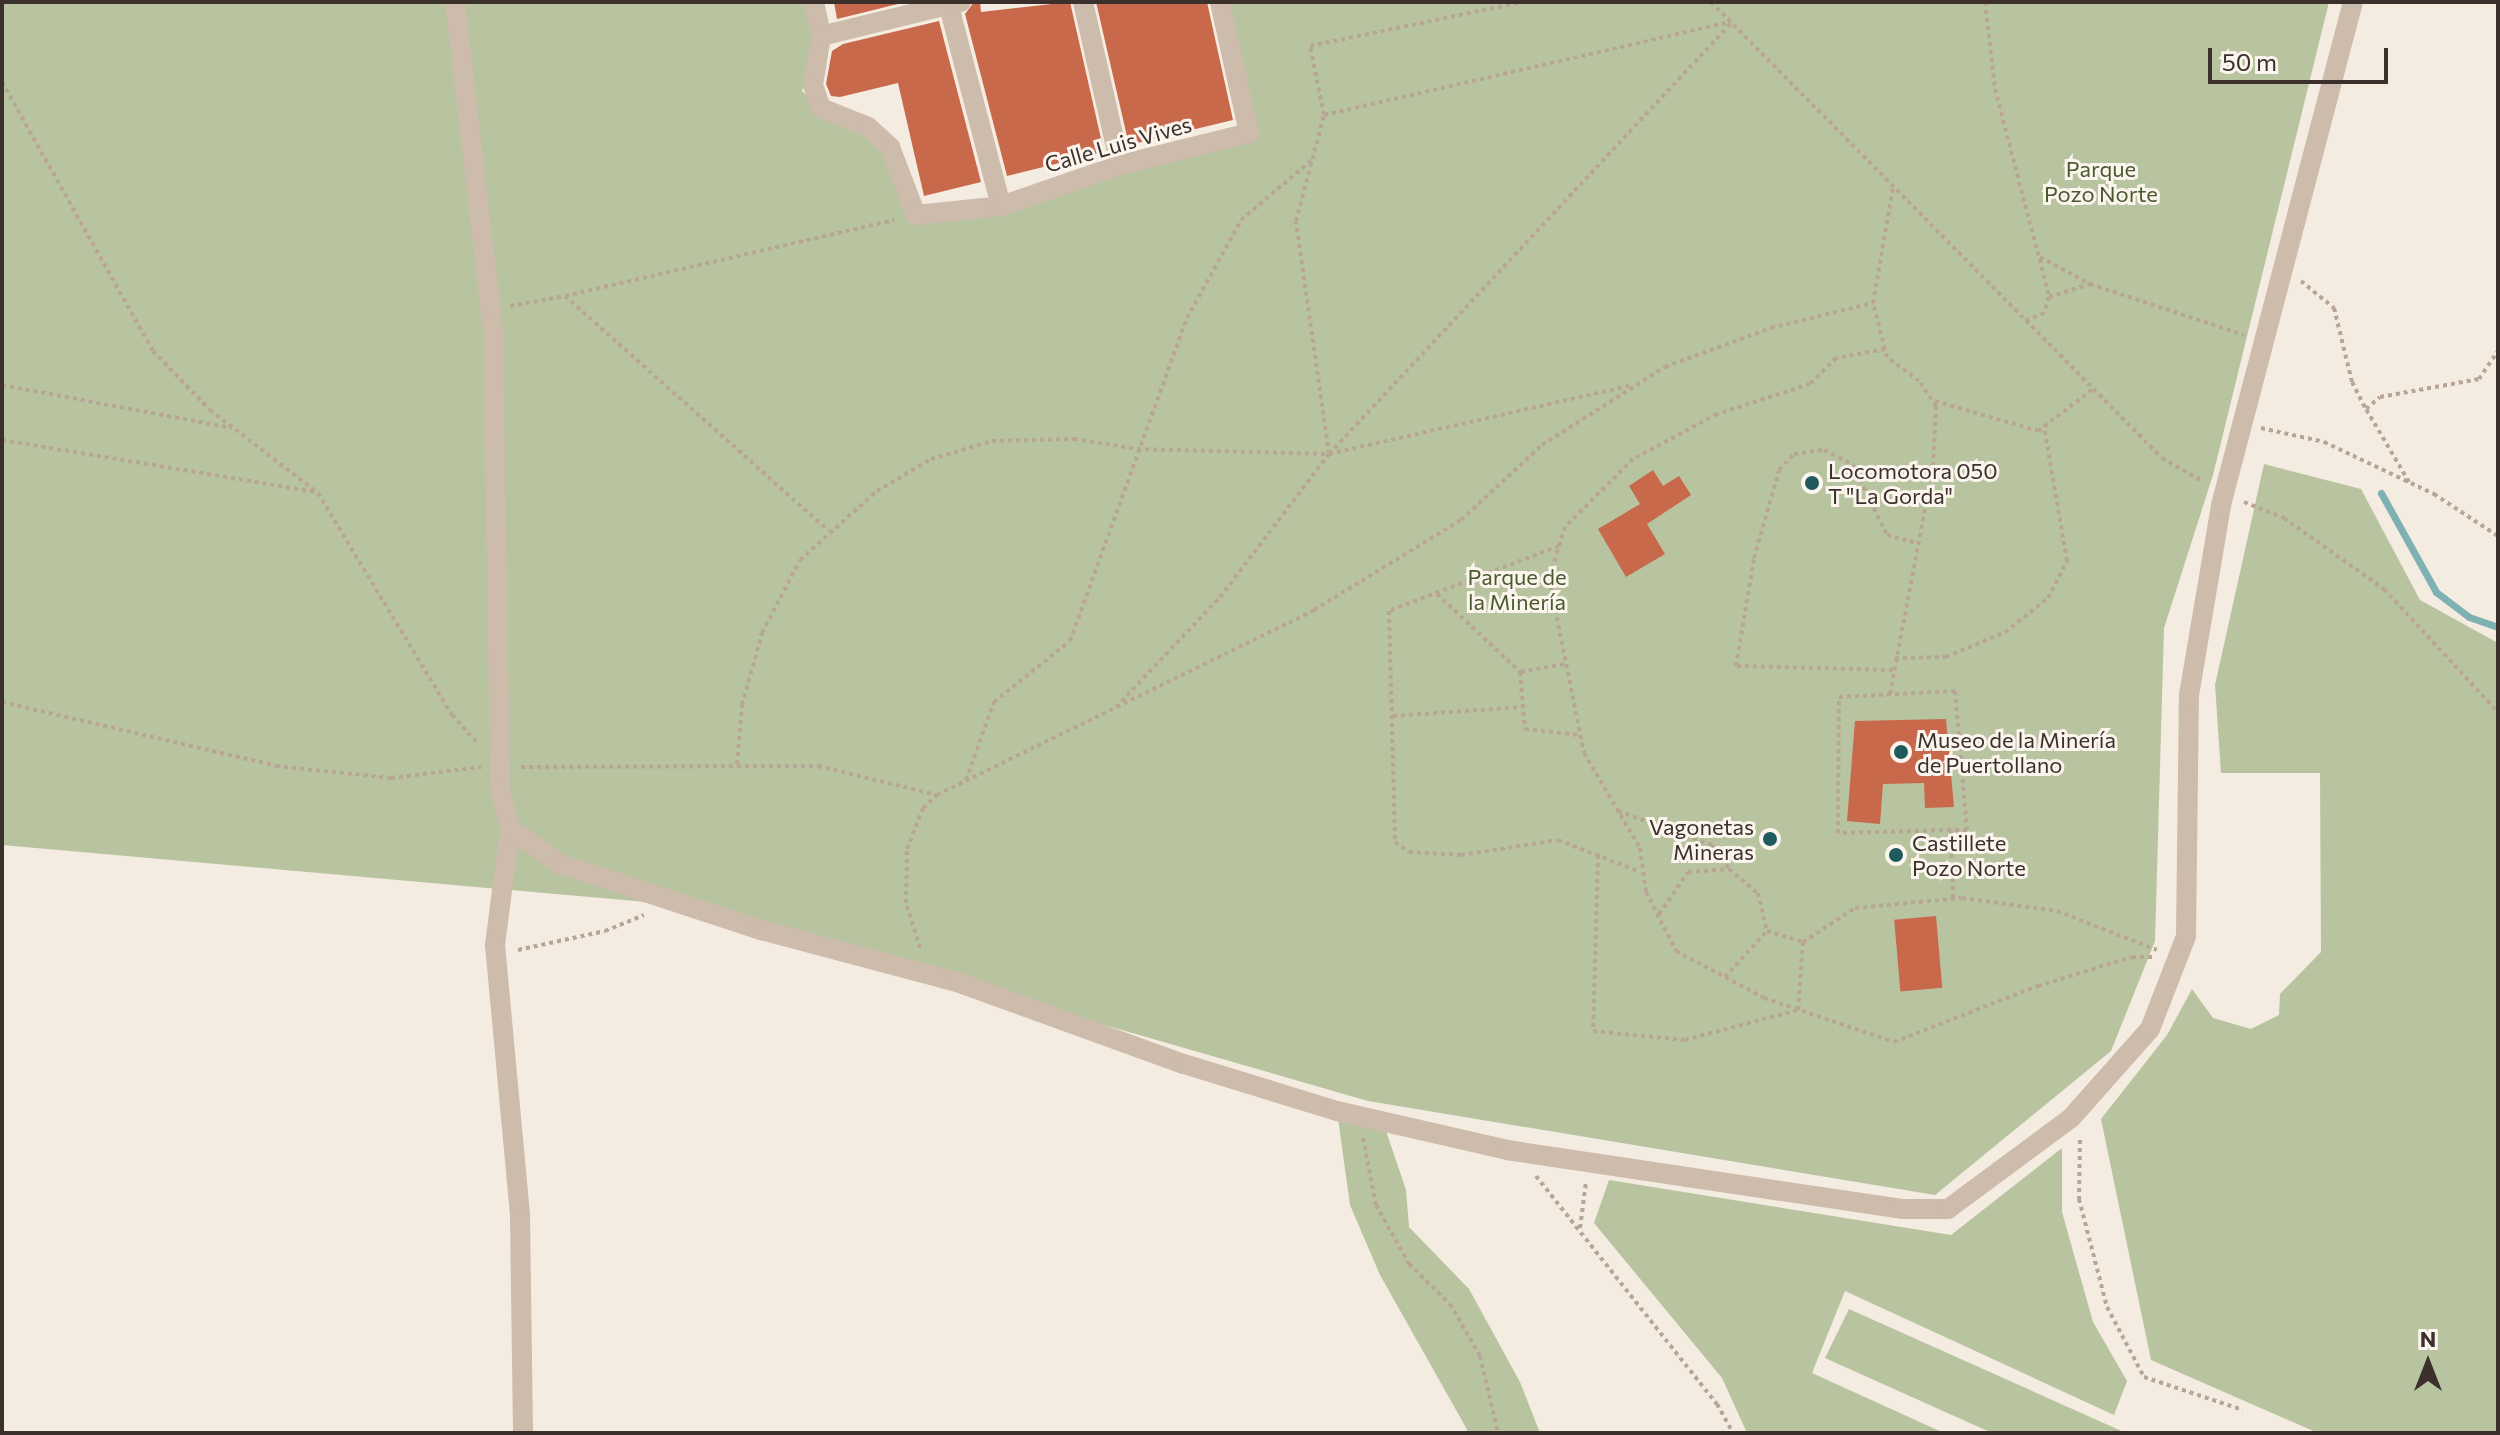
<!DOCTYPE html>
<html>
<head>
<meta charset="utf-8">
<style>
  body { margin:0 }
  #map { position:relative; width:2500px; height:1435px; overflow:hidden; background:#f4ebe1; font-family:Commissioner,sans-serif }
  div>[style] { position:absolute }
  .green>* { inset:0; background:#b8c4a0 }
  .stream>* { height:7px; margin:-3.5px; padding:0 3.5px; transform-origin:3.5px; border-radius:3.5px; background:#7fb0b2 }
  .building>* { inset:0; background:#c8694b; transform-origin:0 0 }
  .path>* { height:4px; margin-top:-2px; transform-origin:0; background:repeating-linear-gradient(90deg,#b9a596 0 4px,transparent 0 8px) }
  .minor>* { height:20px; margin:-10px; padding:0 10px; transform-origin:10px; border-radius:10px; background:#cdbbac }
  .dots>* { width:22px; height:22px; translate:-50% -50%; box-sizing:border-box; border:4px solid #fbf5ee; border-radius:50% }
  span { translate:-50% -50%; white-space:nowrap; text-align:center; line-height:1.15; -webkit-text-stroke:6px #fbf5ee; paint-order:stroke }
  .street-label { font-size:22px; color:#3b302b }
  .park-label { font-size:22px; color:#4a5a2e }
  .poi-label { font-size:22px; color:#3b302b }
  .left { translate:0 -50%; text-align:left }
  .right { translate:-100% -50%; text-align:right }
  .frame { position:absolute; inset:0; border:4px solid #3b302b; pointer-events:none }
  .north { position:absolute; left:2388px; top:1323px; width:80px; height:80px; -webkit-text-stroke:6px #fbf5ee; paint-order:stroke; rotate:0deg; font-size:22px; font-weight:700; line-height:32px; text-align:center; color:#3b302b }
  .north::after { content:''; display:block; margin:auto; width:28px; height:36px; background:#3b302b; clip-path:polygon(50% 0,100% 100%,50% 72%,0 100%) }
  .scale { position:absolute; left:2208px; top:48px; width:180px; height:36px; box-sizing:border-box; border:4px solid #3b302b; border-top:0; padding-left:10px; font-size:24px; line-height:28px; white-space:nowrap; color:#3b302b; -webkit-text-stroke:6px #fbf5ee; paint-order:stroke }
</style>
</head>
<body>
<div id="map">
  <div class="green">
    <div style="clip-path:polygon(2px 2px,814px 2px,814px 51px,802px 91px,821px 108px,868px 127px,916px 214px,1001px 206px,1249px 133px,1220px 2px,2329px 2px,2213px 475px,2164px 628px,2155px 941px,2111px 1051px,1935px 1195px,1368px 1101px,692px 906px,2px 845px)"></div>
    <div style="clip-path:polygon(2264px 464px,2361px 489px,2420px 600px,2498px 643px,2498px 1433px,2318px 1433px,2151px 1360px,2101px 1119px,2167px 1035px,2192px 989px,2213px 1018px,2251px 1029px,2279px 1015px,2280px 994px,2321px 952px,2320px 773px,2221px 773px,2215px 685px)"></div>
    <div style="clip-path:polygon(1337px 1111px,1383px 1122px,1406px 1190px,1409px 1227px,1469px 1289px,1520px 1382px,1540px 1433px,1469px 1433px,1380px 1275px,1350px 1205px)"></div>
    <div style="clip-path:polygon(2062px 1148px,2062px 1212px,2093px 1322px,2127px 1381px,2114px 1415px,1845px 1291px,1812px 1373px,1944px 1433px,1747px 1433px,1722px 1378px,1594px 1223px,1609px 1180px,1951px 1235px)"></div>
    <div style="clip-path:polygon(1849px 1309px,2126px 1433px,1992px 1433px,1825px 1358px)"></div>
  </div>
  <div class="stream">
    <div style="left:2381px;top:493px;width:113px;rotate:60.9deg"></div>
    <div style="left:2436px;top:592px;width:41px;rotate:37.1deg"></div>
    <div style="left:2469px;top:617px;width:31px;rotate:19deg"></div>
  </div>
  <div class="building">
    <div style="clip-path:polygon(834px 2px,906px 2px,837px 19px)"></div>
    <div style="clip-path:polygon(974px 2px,980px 2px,981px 12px,1070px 2px,1104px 152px,1007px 176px,965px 14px)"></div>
    <div style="clip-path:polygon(1096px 2px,1207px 2px,1233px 120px,1129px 145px)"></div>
    <div style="clip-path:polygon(939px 21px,981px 182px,924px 196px,898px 83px,840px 97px,831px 96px,826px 84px,832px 51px,843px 44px)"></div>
    <div style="clip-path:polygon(1653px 470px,1663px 486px,1679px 476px,1691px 495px,1647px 524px,1665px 554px,1626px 577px,1598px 529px,1640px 504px,1629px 486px)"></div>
    <div style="clip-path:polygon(1946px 719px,1954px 807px,1925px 808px,1924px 783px,1883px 784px,1880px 824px,1847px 821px,1855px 721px)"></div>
    <div style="left:1936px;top:916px;width:72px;height:42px;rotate:85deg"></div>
  </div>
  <div class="path">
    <div style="left:1711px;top:2px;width:641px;rotate:45.32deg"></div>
    <div style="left:2162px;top:458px;width:48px;rotate:29.7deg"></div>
    <div style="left:1985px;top:2px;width:88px;rotate:83.4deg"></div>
    <div style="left:1995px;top:89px;width:215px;rotate:75.4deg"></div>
    <div style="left:2049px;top:297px;width:17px;rotate:107deg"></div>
    <div style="left:2044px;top:313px;width:21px;rotate:157deg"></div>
    <div style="left:2px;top:82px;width:308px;rotate:60.7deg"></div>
    <div style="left:153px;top:351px;width:82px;rotate:46deg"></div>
    <div style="left:210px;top:410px;width:136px;rotate:37.5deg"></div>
    <div style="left:318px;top:493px;width:259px;rotate:58.9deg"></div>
    <div style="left:452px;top:715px;width:36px;rotate:48deg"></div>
    <div style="left:1324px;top:115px;width:417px;rotate:-12.9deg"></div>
    <div style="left:2040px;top:257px;width:57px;rotate:28.4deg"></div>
    <div style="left:2090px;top:284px;width:162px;rotate:18.3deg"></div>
    <div style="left:2301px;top:281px;width:43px;rotate:39.3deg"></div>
    <div style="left:2334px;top:308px;width:76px;rotate:76.3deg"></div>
    <div style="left:2352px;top:382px;width:30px;rotate:63deg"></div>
    <div style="left:565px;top:296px;width:338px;rotate:-13deg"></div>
    <div style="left:2049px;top:297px;width:43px;rotate:-17.6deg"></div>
    <div style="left:510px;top:306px;width:56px;rotate:-10.3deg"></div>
    <div style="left:565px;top:296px;width:353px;rotate:41.7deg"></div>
    <div style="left:1885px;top:349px;width:50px;rotate:169.6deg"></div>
    <div style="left:1836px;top:358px;width:37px;rotate:135deg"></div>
    <div style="left:1810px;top:384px;width:98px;rotate:162.1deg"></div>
    <div style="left:1717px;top:414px;width:95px;rotate:151.8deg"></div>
    <div style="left:1633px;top:459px;width:96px;rotate:135deg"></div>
    <div style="left:1565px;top:527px;width:53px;rotate:107.4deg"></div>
    <div style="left:1549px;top:578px;width:178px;rotate:78.7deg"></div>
    <div style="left:1584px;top:753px;width:110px;rotate:59.5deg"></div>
    <div style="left:1640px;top:848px;width:44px;rotate:82.2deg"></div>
    <div style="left:1646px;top:892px;width:66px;rotate:63deg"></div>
    <div style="left:1676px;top:951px;width:100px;rotate:28.1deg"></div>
    <div style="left:1764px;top:998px;width:137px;rotate:18.7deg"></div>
    <div style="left:1894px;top:1042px;width:155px;rotate:-21.3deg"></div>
    <div style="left:2038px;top:986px;width:98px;rotate:-17.1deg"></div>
    <div style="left:2132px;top:957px;width:23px"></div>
    <div style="left:2px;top:385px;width:234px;rotate:10.6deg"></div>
    <div style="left:1935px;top:401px;width:107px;rotate:16.2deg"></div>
    <div style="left:2038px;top:431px;width:69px;rotate:-37.4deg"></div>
    <div style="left:2261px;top:428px;width:65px;rotate:12.5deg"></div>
    <div style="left:2324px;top:442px;width:122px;rotate:25.3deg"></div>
    <div style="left:2434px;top:494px;width:77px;rotate:33.3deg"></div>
    <div style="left:2px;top:440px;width:317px;rotate:9.4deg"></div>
    <div style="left:1329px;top:454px;width:235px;rotate:-98.1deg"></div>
    <div style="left:1296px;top:221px;width:110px;rotate:-75.2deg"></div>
    <div style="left:1324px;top:115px;width:70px;rotate:-101.5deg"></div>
    <div style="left:1310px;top:46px;width:217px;rotate:-11.7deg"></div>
    <div style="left:2409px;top:482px;width:85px;rotate:-120.5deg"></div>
    <div style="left:2366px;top:409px;width:18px;rotate:-41deg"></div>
    <div style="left:2380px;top:397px;width:101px;rotate:-10.3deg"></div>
    <div style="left:2479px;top:379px;width:34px;rotate:-56deg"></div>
    <div style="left:2244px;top:502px;width:43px;rotate:21.8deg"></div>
    <div style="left:2284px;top:518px;width:123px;rotate:35.4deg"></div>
    <div style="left:2384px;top:589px;width:168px;rotate:47.2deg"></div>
    <div style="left:1559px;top:546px;width:182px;rotate:159.1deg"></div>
    <div style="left:1389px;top:611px;width:231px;rotate:88.5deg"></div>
    <div style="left:1395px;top:842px;width:17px;rotate:36deg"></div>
    <div style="left:1409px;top:852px;width:52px;rotate:3.3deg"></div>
    <div style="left:1461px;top:855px;width:98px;rotate:-8.8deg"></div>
    <div style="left:1558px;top:840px;width:86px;rotate:21.2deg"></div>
    <div style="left:1437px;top:594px;width:114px;rotate:43.2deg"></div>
    <div style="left:1895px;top:658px;width:51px;rotate:-1.1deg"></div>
    <div style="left:1946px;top:657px;width:64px;rotate:-23deg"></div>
    <div style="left:2005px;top:632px;width:55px;rotate:-38.3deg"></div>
    <div style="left:2048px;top:598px;width:42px;rotate:-62.8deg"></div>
    <div style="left:2067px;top:561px;width:137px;rotate:-99.7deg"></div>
    <div style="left:1564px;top:664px;width:45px;rotate:169.7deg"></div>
    <div style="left:1520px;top:672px;width:57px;rotate:85deg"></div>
    <div style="left:1525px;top:729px;width:54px;rotate:6.3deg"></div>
    <div style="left:1893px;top:670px;width:157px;rotate:-178.5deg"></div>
    <div style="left:1736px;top:666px;width:109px;rotate:-80.5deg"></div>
    <div style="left:1754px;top:558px;width:91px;rotate:-74.1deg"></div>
    <div style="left:1779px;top:470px;width:22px;rotate:-47deg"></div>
    <div style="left:1794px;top:454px;width:30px;rotate:-8deg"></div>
    <div style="left:1824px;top:450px;width:33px;rotate:27deg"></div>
    <div style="left:1853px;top:465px;width:78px;rotate:64.1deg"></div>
    <div style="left:1887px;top:535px;width:30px;rotate:15deg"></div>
    <div style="left:1890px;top:694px;width:232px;rotate:-79.3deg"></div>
    <div style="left:1933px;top:466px;width:60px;rotate:-87.1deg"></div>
    <div style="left:1936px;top:406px;width:30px;rotate:-124deg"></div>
    <div style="left:1919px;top:381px;width:40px;rotate:-143deg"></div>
    <div style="left:1887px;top:357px;width:56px;rotate:-104.5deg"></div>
    <div style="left:1873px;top:303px;width:118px;rotate:-80.2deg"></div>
    <div style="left:2px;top:702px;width:281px;rotate:13.1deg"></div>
    <div style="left:276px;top:766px;width:116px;rotate:6deg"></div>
    <div style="left:391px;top:778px;width:91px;rotate:-7deg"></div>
    <div style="left:1116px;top:707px;width:151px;rotate:-46.6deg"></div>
    <div style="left:1220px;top:597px;width:180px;rotate:-52.7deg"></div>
    <div style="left:1329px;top:454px;width:591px;rotate:-46.99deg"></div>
    <div style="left:1393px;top:716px;width:130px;rotate:-4deg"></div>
    <div style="left:737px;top:764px;width:59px;rotate:-85.2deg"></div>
    <div style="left:742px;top:705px;width:75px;rotate:-74.5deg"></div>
    <div style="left:762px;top:633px;width:82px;rotate:-62.5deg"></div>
    <div style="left:800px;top:560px;width:103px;rotate:-41.9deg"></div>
    <div style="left:877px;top:491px;width:63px;rotate:-30.7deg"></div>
    <div style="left:931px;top:459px;width:64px;rotate:-16.4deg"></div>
    <div style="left:992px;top:441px;width:82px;rotate:-1.4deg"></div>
    <div style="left:1074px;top:439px;width:64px;rotate:9deg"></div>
    <div style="left:1137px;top:449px;width:192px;rotate:1.5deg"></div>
    <div style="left:1329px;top:454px;width:311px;rotate:-12.8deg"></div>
    <div style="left:521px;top:767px;width:297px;rotate:-0.2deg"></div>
    <div style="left:818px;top:766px;width:122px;rotate:13.7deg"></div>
    <div style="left:937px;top:795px;width:420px;rotate:-26.1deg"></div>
    <div style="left:1314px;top:610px;width:172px;rotate:-31.5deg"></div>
    <div style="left:1461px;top:520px;width:110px;rotate:-42.8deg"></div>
    <div style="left:1542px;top:445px;width:146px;rotate:-32.4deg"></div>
    <div style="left:1665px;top:367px;width:113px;rotate:-20.2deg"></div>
    <div style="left:1771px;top:328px;width:105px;rotate:-13.8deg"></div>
    <div style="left:966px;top:780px;width:83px;rotate:-70.3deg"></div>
    <div style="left:994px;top:702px;width:97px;rotate:-38.8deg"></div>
    <div style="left:1070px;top:641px;width:344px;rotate:-70.1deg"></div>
    <div style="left:1187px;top:318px;width:112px;rotate:-61.1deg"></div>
    <div style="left:1241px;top:220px;width:93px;rotate:-40.2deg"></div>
    <div style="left:1618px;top:811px;width:100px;rotate:19.9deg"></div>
    <div style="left:1712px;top:845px;width:29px;rotate:55deg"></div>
    <div style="left:1951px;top:830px;width:113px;rotate:178.5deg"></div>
    <div style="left:1838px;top:833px;width:136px;rotate:-89.6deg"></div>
    <div style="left:1839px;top:697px;width:116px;rotate:-3deg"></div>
    <div style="left:1955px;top:691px;width:140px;rotate:85.1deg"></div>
    <div style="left:1967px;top:830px;width:16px;rotate:180deg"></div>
    <div style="left:1951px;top:830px;width:69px;rotate:88.3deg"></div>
    <div style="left:1598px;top:855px;width:176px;rotate:91.6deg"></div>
    <div style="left:1593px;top:1031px;width:92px;rotate:5.6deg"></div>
    <div style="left:1685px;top:1040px;width:117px;rotate:-14.9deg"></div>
    <div style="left:1798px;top:1010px;width:68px;rotate:-85.8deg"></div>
    <div style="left:1803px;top:942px;width:62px;rotate:-33.2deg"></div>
    <div style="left:1855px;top:908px;width:107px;rotate:-5.3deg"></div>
    <div style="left:1962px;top:898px;width:96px;rotate:7.8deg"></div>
    <div style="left:2057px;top:911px;width:107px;rotate:21.3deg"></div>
    <div style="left:1659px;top:914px;width:51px;rotate:-55.4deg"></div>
    <div style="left:1688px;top:872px;width:41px;rotate:-4.2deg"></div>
    <div style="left:1729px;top:869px;width:38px;rotate:40deg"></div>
    <div style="left:1758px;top:893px;width:39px;rotate:77deg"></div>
    <div style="left:920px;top:948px;width:47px;rotate:-107.3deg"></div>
    <div style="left:906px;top:903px;width:54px;rotate:-88.9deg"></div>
    <div style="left:907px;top:849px;width:44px;rotate:-68.7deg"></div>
    <div style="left:923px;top:808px;width:19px;rotate:-43deg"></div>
    <div style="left:518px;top:950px;width:89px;rotate:-12.3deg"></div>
    <div style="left:605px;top:931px;width:42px;rotate:-22.3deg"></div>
    <div style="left:1725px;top:977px;width:62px;rotate:-47.6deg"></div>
    <div style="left:1767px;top:931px;width:38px;rotate:17deg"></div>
    <div style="left:1363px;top:1138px;width:68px;rotate:79deg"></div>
    <div style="left:1376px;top:1205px;width:68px;rotate:60.8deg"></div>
    <div style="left:1409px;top:1264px;width:57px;rotate:44.3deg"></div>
    <div style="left:1450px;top:1304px;width:60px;rotate:60deg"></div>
    <div style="left:1480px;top:1356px;width:79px;rotate:76.8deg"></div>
    <div style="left:2080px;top:1140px;width:59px;rotate:91deg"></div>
    <div style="left:2079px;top:1199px;width:112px;rotate:75.5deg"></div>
    <div style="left:2107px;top:1307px;width:79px;rotate:62.1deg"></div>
    <div style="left:2144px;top:1377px;width:104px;rotate:18.4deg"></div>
    <div style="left:1536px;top:1176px;width:291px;rotate:51.6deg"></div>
    <div style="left:1717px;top:1404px;width:33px;rotate:61deg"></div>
    <div style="left:1580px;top:1228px;width:46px;rotate:-82.6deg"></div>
  </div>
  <div class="minor">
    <div style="left:455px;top:2px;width:329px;rotate:83.4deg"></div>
    <div style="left:493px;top:329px;width:461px;rotate:89.1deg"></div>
    <div style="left:500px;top:790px;width:39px;rotate:75deg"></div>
    <div style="left:510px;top:828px;width:118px;rotate:97.3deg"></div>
    <div style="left:495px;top:945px;width:272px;rotate:84.7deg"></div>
    <div style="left:520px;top:1216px;width:217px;rotate:89.2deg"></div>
    <div style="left:814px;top:2px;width:35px;rotate:78deg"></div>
    <div style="left:821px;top:36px;width:50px;rotate:99.3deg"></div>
    <div style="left:813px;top:85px;width:24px;rotate:71deg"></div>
    <div style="left:821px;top:108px;width:51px;rotate:22deg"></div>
    <div style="left:868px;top:127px;width:30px;rotate:42deg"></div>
    <div style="left:890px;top:147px;width:73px;rotate:69.1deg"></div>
    <div style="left:916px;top:215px;width:85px;rotate:-6deg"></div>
    <div style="left:1001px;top:206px;width:211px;rotate:-104.6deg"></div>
    <div style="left:1083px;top:2px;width:167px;rotate:77.2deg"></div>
    <div style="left:821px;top:36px;width:144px;rotate:-13.7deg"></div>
    <div style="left:1001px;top:206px;width:126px;rotate:-19deg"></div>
    <div style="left:1120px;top:165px;width:133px;rotate:-13.9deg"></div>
    <div style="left:1249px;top:133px;width:134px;rotate:-102.5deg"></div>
    <div style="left:510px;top:828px;width:62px;rotate:35.8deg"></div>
    <div style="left:560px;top:864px;width:212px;rotate:18.2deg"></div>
    <div style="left:761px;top:930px;width:203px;rotate:14.9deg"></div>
    <div style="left:957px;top:982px;width:241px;rotate:19.9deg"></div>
    <div style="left:1184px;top:1064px;width:160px;rotate:17.1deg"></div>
    <div style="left:1337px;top:1111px;width:174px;rotate:12.9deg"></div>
    <div style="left:1507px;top:1150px;width:399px;rotate:8.5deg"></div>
    <div style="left:1902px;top:1209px;width:46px"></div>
    <div style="left:1948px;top:1209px;width:153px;rotate:-36.5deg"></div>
    <div style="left:2071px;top:1118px;width:119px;rotate:-48.4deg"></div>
    <div style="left:2150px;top:1029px;width:100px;rotate:-68.8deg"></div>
    <div style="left:2186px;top:936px;width:241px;rotate:-89.3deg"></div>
    <div style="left:2189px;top:695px;width:193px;rotate:-80.4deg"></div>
    <div style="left:2221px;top:505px;width:520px;rotate:-75.3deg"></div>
  </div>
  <div class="dots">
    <div style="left:1812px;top:483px;background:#1f5a5e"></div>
    <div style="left:1901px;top:752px;background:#1f5a5e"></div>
    <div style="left:1770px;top:839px;background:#1f5a5e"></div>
    <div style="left:1896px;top:855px;background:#1f5a5e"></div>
  </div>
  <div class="street-label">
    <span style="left:1118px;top:144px;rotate:-16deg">Calle Luis Vives</span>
  </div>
  <div class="park-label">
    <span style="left:2101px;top:181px">Parque<br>Pozo Norte</span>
    <span style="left:1517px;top:589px">Parque de<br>la Minería</span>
  </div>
  <div class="poi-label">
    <span class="left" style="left:1828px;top:483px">Locomotora 050<br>T "La Gorda"</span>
    <span class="left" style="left:1917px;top:752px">Museo de la Minería<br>de Puertollano</span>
    <span class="right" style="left:1754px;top:839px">Vagonetas<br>Mineras</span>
    <span class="left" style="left:1912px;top:855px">Castillete<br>Pozo Norte</span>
  </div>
  <div class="frame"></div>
  <div class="north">N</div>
  <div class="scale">50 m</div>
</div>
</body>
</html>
